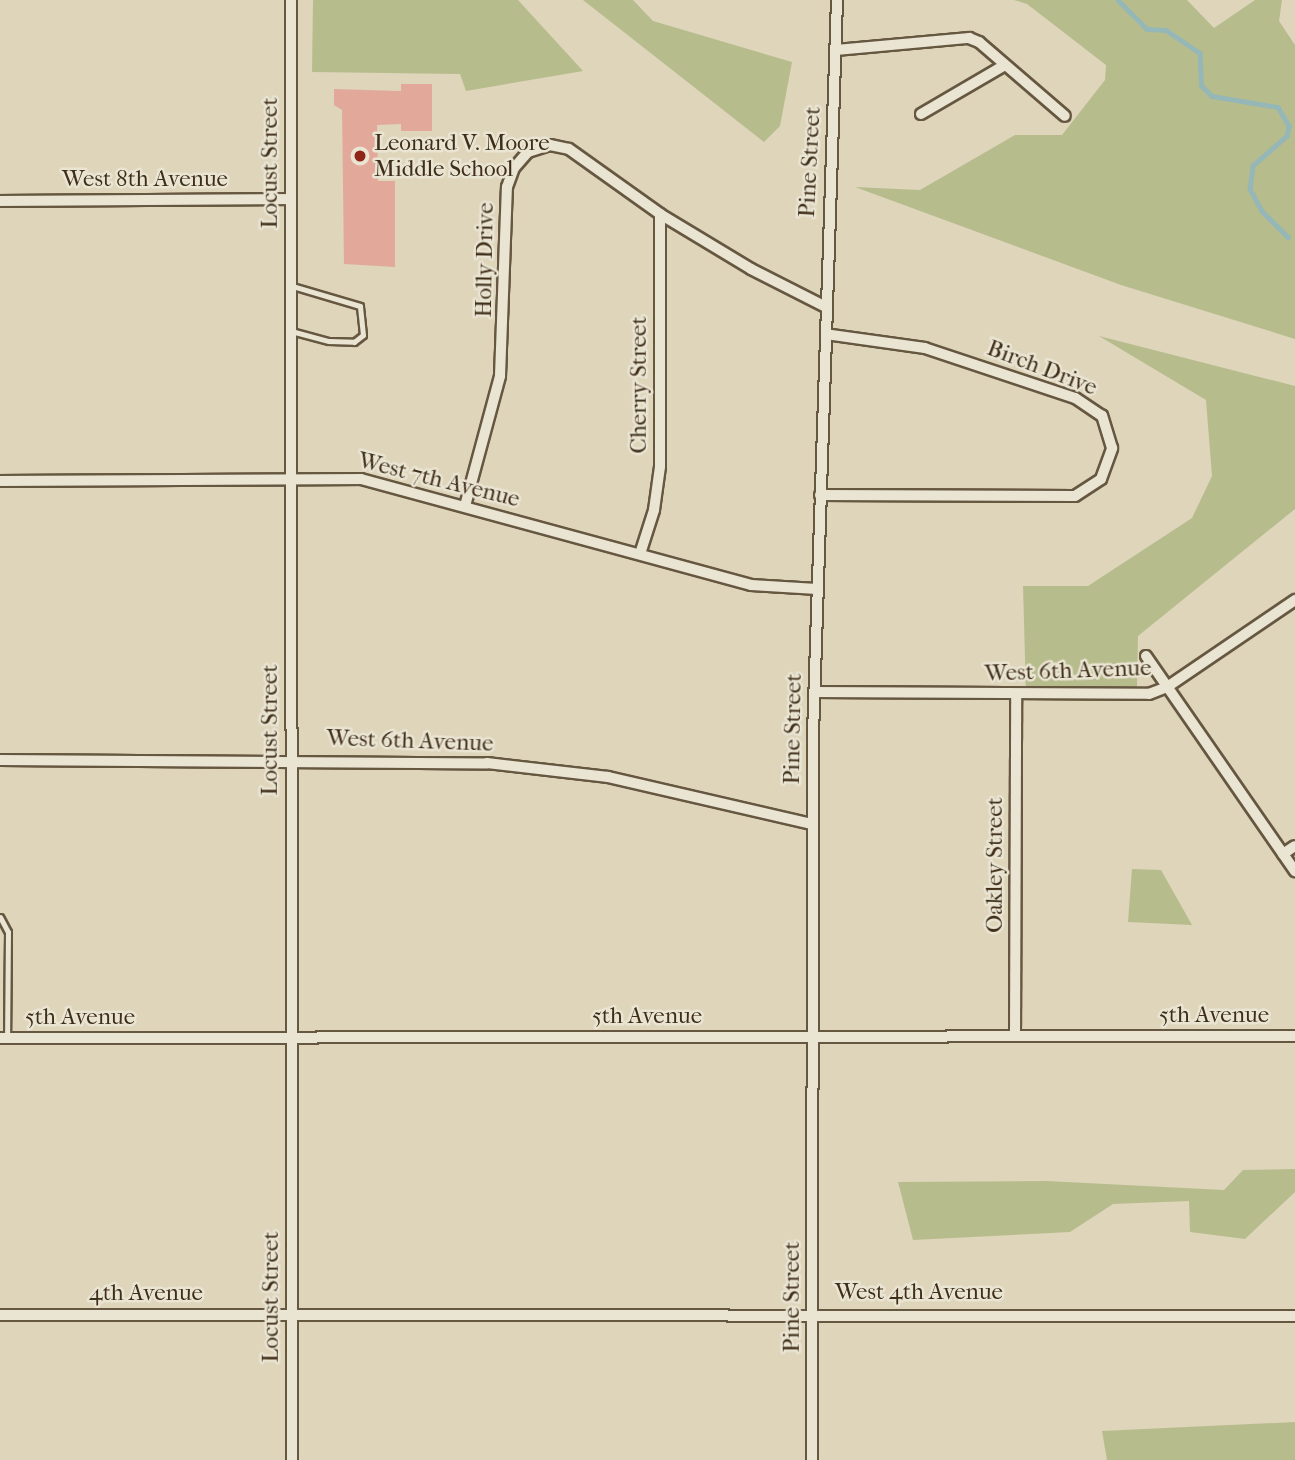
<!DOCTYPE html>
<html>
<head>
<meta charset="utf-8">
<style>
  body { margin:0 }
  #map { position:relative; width:1295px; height:1460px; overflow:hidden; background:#ded5bb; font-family:"IM FELL French Canon",serif }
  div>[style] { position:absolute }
  .green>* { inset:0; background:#b7bc8c }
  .stream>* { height:4.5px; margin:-2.25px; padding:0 2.25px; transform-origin:2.25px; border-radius:2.25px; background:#95b7b7 }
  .building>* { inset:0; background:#e2a99b }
  .roads { filter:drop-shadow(2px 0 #665740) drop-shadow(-2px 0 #665740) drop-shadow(0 2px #665740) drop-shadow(0 -2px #665740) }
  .service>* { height:5px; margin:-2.5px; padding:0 2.5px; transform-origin:2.5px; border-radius:2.5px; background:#eae4d3 }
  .minor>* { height:10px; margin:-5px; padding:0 5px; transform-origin:5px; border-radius:5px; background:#eae4d3 }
  .dots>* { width:19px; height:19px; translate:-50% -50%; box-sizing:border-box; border:4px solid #eae4d3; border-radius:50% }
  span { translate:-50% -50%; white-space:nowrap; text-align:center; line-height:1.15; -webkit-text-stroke:5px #eae4d3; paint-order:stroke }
  .poi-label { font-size:23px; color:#3e2d17 }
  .left { translate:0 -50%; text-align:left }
  .street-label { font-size:23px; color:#3e2d17 }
</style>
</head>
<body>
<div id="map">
  <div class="green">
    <div style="clip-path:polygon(313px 0,518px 0,583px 71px,466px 91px,460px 74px,312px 72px)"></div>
    <div style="clip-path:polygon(583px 0,633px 0,653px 21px,792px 62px,780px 126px,764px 142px)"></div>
    <div style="clip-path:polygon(1014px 0,1187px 0,1214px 28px,1255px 0,1282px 0,1279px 21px,1295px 45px,1295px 339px,1121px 285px,855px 187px,920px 190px,1015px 135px,1062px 135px,1105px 80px,1106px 65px,1027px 4px)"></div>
    <div style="clip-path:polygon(1099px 336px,1295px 386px,1295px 509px,1138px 636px,1137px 687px,1026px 693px,1023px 586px,1088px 586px,1192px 518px,1212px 476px,1206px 400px)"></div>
    <div style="clip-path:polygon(1132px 869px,1161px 870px,1192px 925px,1128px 922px)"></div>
    <div style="clip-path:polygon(1295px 1169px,1295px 1192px,1245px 1239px,1190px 1232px,1189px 1201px,1113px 1204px,1070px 1232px,913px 1240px,898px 1182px,1046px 1181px,1224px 1190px,1243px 1170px)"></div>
    <div style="clip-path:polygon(1295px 1422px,1295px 1460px,1107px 1460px,1102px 1431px)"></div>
  </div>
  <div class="stream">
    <div style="left:1118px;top:0;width:41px;rotate:45deg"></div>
    <div style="left:1147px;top:29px;width:19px;rotate:3deg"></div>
    <div style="left:1166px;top:30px;width:41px;rotate:34.1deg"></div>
    <div style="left:1200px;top:53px;width:33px;rotate:87deg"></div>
    <div style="left:1202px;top:86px;width:14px;rotate:45deg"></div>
    <div style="left:1212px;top:96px;width:67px;rotate:9.5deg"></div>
    <div style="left:1278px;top:107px;width:22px;rotate:60deg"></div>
    <div style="left:1289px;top:126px;width:10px;rotate:101deg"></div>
    <div style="left:1287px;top:136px;width:45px;rotate:138.6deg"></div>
    <div style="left:1253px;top:166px;width:23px;rotate:97deg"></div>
    <div style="left:1250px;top:189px;width:25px;rotate:61deg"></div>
    <div style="left:1262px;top:211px;width:37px;rotate:45deg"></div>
  </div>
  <div class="building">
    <div style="clip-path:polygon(401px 84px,432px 84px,432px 131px,401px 131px,401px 124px,377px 125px,378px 181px,395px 181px,395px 267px,344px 264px,342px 110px,334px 105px,334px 89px,401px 91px)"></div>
  </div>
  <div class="roads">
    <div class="service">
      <div style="left:291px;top:331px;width:39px;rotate:15deg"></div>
      <div style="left:329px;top:341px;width:25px;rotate:2deg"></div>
      <div style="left:354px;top:342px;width:11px;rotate:-38deg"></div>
      <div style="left:363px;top:335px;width:29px;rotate:-96deg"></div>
      <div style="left:360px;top:306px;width:71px;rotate:-163.6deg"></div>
      <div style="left:0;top:917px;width:17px;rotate:62deg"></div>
      <div style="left:8px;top:932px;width:106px;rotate:90.5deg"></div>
    </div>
    <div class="minor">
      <div style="left:291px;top:0;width:1460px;rotate:89.96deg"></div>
      <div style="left:836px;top:50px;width:134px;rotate:-5.2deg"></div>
      <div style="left:969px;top:38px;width:11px;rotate:22deg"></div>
      <div style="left:979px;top:42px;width:113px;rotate:40.7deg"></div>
      <div style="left:921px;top:114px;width:97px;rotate:-30.3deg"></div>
      <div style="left:0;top:201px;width:291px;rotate:-0.4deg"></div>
      <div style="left:0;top:481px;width:361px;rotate:-0.3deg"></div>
      <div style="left:361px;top:479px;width:404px;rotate:15.2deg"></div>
      <div style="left:751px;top:585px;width:66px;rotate:3.5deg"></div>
      <div style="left:820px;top:495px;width:255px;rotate:0.2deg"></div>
      <div style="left:1075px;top:496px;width:31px;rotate:-33deg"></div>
      <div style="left:1101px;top:479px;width:33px;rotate:-70deg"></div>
      <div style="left:1112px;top:448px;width:34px;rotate:-107deg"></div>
      <div style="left:1102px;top:416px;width:32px;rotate:-146deg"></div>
      <div style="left:1075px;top:398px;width:158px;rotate:-161.6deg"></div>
      <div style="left:925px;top:348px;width:100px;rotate:-172deg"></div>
      <div style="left:465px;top:506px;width:135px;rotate:-74.9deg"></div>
      <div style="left:500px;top:376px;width:189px;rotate:-87.9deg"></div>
      <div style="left:507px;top:187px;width:20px;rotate:-70deg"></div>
      <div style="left:514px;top:168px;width:21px;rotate:-49deg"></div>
      <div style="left:528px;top:152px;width:23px;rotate:-18deg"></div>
      <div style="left:550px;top:145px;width:19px;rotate:12deg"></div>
      <div style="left:569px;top:149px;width:112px;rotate:35.5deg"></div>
      <div style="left:660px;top:214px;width:106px;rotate:31.1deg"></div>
      <div style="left:751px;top:269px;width:84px;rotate:26.9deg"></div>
      <div style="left:640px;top:554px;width:46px;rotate:-72.3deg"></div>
      <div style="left:654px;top:510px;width:43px;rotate:-82.1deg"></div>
      <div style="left:660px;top:467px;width:253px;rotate:-90deg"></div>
      <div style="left:1146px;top:656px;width:262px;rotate:55.3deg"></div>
      <div style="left:814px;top:692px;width:335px;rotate:0.3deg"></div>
      <div style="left:1149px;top:694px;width:19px;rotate:-21deg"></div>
      <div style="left:1167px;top:687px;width:155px;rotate:-34.2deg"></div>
      <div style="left:0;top:760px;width:487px;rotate:0.4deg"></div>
      <div style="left:487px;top:763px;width:122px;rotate:6.6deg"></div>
      <div style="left:608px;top:777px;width:209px;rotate:13deg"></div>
      <div style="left:1283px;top:854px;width:14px;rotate:-34deg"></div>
      <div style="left:1015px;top:1036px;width:342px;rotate:-89.8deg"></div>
      <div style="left:0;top:1038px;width:1295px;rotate:-0.09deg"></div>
      <div style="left:0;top:1315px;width:1295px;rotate:0.04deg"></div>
      <div style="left:812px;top:1460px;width:725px;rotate:-89.92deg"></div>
      <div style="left:813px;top:735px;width:735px;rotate:-88.13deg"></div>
    </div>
  </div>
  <div class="dots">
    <div style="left:360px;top:156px;background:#8f2418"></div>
  </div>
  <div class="poi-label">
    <span class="left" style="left:374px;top:156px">Leonard V. Moore<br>Middle School</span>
  </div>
  <div class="street-label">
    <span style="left:810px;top:162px;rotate:-87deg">Pine Street</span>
    <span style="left:270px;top:163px;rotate:-90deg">Locust Street</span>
    <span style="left:145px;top:179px">West 8th Avenue</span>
    <span style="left:485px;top:260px;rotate:-89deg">Holly Drive</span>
    <span style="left:1042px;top:368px;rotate:21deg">Birch Drive</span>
    <span style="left:639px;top:385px;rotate:-90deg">Cherry Street</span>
    <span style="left:439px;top:480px;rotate:14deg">West 7th Avenue</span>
    <span style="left:1068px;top:671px;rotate:-2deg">West 6th Avenue</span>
    <span style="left:793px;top:729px;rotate:-89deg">Pine Street</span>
    <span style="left:270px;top:730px;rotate:-90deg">Locust Street</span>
    <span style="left:410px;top:741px;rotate:2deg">West 6th Avenue</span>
    <span style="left:995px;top:865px;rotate:-90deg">Oakley Street</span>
    <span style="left:1214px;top:1015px">5th Avenue</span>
    <span style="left:647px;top:1016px">5th Avenue</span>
    <span style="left:80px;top:1017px">5th Avenue</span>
    <span style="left:919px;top:1292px">West 4th Avenue</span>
    <span style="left:146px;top:1293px">4th Avenue</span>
    <span style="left:271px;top:1297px;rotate:-90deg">Locust Street</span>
    <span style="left:792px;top:1297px;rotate:-90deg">Pine Street</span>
  </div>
</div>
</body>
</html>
